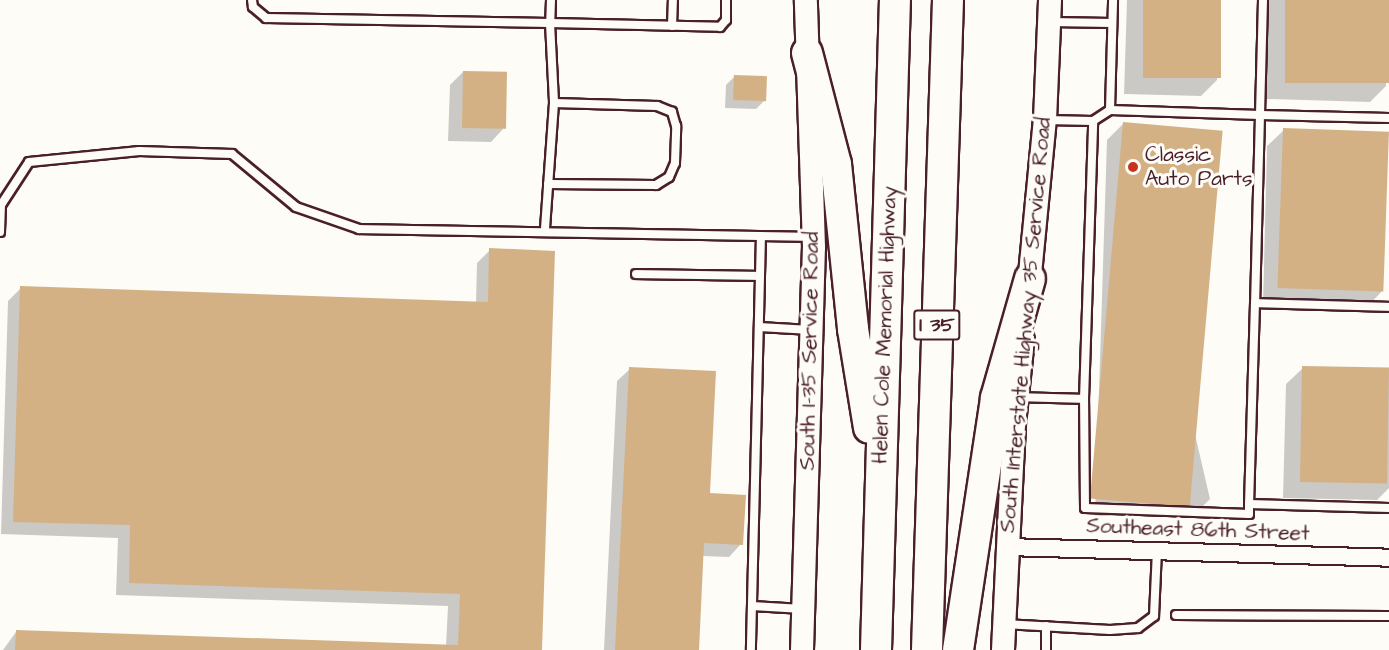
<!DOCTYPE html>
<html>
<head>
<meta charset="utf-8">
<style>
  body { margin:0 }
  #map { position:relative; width:1389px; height:650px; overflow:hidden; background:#fdfcf7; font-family:"Architects Daughter",sans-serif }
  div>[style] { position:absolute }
  .shadow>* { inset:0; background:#0003 }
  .building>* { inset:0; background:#d3b185; transform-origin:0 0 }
  .roads { filter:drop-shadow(2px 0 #4a1f2b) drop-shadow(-2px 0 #4a1f2b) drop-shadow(0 2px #4a1f2b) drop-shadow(0 -2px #4a1f2b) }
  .lane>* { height:8px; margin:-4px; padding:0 4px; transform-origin:4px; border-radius:4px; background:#fdfcf7 }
  .street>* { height:16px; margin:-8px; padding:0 8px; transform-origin:8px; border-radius:8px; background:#fdfcf7 }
  .secondary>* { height:22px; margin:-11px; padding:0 11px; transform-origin:11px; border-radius:11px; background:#fdfcf7 }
  .highway>* { height:30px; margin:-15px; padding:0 15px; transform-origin:15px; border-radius:15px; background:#fdfcf7 }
  .dots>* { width:16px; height:16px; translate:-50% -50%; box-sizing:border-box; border:3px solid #fdfcf7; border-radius:50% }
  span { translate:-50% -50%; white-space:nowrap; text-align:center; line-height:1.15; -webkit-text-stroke:6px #fdfcf7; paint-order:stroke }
  .shield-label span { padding:2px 4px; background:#fdfcf7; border:2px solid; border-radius:4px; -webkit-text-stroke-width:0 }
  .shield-label { font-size:20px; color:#4a1f2b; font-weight:700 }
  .poi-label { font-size:21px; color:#4a1f2b }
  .left { translate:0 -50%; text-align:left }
  .street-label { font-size:21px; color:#4a1f2b }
</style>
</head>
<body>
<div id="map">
  <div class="shadow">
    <div style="clip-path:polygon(1127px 0,1220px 0,1217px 80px,1201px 96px,1124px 94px)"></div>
    <div style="clip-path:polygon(1269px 0,1389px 0,1386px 86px,1370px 102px,1266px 99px)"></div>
    <div style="clip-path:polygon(463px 72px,503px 129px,491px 142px,448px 141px,450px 85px)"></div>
    <div style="clip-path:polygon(734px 77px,765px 100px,756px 109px,725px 108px,726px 85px)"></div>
    <div style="clip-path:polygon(1123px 124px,1210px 499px,1194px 515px,1095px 516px,1107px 140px)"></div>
    <div style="clip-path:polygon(1284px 130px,1383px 290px,1367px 307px,1263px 304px,1267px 146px)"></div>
    <div style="clip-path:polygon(490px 250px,540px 650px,3px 650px,16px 632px,446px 646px,448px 606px,116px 595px,118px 538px,1px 534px,8px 301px,21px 288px,476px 303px,477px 263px)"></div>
    <div style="clip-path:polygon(1303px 368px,1389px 370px,1389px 488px,1377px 500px,1283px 498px,1286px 384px)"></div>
    <div style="clip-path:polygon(630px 369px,741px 544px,729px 557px,702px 556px,697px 650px,604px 650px,617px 381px)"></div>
  </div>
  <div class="building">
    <div style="left:1143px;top:0;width:78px;height:78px"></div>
    <div style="left:1285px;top:0;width:104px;height:83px"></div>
    <div style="left:463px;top:71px;width:44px;height:57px;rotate:1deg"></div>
    <div style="left:734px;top:75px;width:33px;height:25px;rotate:2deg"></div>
    <div style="left:1123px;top:122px;width:100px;height:378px;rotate:5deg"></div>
    <div style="left:1283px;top:128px;width:106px;height:160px;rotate:2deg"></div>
    <div style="clip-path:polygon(489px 248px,555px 251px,542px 650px,15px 650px,16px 630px,458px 645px,460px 594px,129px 583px,130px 525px,13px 522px,20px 286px,488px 302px)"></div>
    <div style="left:1302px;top:366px;width:87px;height:116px;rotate:1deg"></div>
    <div style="clip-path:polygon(629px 367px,716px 371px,710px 493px,746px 495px,743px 545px,704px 543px,699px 650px,615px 650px)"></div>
  </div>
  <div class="roads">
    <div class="lane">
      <div style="left:252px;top:0;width:7px;rotate:82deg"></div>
      <div style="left:253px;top:7px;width:17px;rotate:40deg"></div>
      <div style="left:266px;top:18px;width:284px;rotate:1deg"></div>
      <div style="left:550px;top:23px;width:80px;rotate:87.1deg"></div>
      <div style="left:554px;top:103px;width:127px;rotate:94.1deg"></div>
      <div style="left:551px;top:0;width:23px;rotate:92deg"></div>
      <div style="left:550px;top:23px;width:170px;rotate:1.3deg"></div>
      <div style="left:720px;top:27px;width:9px;rotate:-49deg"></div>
      <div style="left:726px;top:20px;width:20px;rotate:-90deg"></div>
      <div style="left:1263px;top:0;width:115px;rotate:91.5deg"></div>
      <div style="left:1260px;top:115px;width:188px;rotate:91.5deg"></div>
      <div style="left:1255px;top:303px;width:201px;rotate:91.7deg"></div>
      <div style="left:1249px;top:504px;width:10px;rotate:90deg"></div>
      <div style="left:1249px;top:514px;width:164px;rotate:-177.9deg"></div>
      <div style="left:1085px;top:508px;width:109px;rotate:-90.5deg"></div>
      <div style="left:1084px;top:399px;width:278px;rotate:-88.1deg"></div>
      <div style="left:1093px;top:121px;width:20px;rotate:-33deg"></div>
      <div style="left:1110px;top:110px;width:150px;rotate:1.9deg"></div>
      <div style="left:1260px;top:115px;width:129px;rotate:1.3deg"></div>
      <div style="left:1050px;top:22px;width:62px;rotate:0.9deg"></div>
      <div style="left:672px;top:26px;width:26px;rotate:-88deg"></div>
      <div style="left:1110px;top:110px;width:110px;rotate:-88.4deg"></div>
      <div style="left:1046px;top:120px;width:47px;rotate:1.2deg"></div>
      <div style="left:548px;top:184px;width:108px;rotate:0.5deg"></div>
      <div style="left:656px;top:185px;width:15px;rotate:-32deg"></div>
      <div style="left:669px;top:177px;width:15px;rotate:-67deg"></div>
      <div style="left:675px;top:163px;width:37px;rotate:-88deg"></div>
      <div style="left:676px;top:126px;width:15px;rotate:-106deg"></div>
      <div style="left:672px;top:112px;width:16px;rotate:-158deg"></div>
      <div style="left:657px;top:106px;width:103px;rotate:-178.3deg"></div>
      <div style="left:0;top:232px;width:27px;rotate:-88deg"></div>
      <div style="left:1px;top:205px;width:51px;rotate:-56.9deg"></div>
      <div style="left:29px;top:162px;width:111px;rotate:-5.7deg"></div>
      <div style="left:139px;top:151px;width:93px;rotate:1.8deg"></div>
      <div style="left:232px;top:154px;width:83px;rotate:39.6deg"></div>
      <div style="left:296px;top:207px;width:67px;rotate:19.2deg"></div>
      <div style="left:359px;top:229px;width:454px;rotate:1deg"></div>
      <div style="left:636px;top:274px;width:124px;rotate:0.9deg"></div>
      <div style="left:760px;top:276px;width:374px;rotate:91.4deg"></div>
      <div style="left:760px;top:276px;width:40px;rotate:-88.6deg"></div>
      <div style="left:1255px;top:303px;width:134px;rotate:1.7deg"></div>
      <div style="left:759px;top:327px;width:52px;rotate:3.3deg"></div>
      <div style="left:1018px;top:397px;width:66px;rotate:1.7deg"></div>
      <div style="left:1249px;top:504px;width:140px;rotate:1.6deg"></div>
      <div style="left:752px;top:606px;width:51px;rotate:3.4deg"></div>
      <div style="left:1176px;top:615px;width:213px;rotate:0.3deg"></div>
      <div style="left:1004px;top:624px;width:106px;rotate:3.2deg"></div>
      <div style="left:1110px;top:630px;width:28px;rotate:-4deg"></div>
      <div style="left:1138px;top:628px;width:20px;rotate:-37deg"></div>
      <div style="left:1154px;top:616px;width:65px;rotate:-87.4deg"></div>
      <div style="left:1046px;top:650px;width:24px;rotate:-90deg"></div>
    </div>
    <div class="street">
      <div style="left:1006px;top:547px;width:383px;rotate:1.6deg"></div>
    </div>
    <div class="secondary">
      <div style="left:1028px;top:295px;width:176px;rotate:-84.5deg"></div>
      <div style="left:1045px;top:120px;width:120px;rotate:-87.6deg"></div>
      <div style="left:802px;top:650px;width:403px;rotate:-88.3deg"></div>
      <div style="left:814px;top:247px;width:247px;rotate:-91.9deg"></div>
      <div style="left:1003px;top:650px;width:226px;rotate:-87.2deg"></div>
      <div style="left:1014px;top:424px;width:85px;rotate:-84deg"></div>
    </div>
    <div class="highway">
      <div style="left:807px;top:53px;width:115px;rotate:75.4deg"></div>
      <div style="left:836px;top:164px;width:166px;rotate:84.1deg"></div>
      <div style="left:853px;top:329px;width:100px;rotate:80.8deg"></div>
      <div style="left:876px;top:650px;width:650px;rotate:-88.33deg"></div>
      <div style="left:927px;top:650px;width:650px;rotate:-88.15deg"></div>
      <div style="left:958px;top:650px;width:255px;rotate:-81.4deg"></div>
      <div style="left:996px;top:398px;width:124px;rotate:-74.1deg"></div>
    </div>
  </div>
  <div class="dots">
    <div style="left:1133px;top:167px;background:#c8321e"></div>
  </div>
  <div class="shield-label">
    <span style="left:937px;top:325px">I 35</span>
  </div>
  <div class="poi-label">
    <span class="left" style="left:1145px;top:167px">Classic<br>Auto Parts</span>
  </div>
  <div class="street-label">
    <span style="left:885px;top:325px;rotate:-88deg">Helen Cole Memorial Highway</span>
    <span style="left:1026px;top:325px;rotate:-85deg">South Interstate Highway 35 Service Road</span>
    <span style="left:810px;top:351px;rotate:-89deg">South I-35 Service Road</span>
    <span style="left:1198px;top:530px;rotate:2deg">Southeast 86th Street</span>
  </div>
</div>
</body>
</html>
